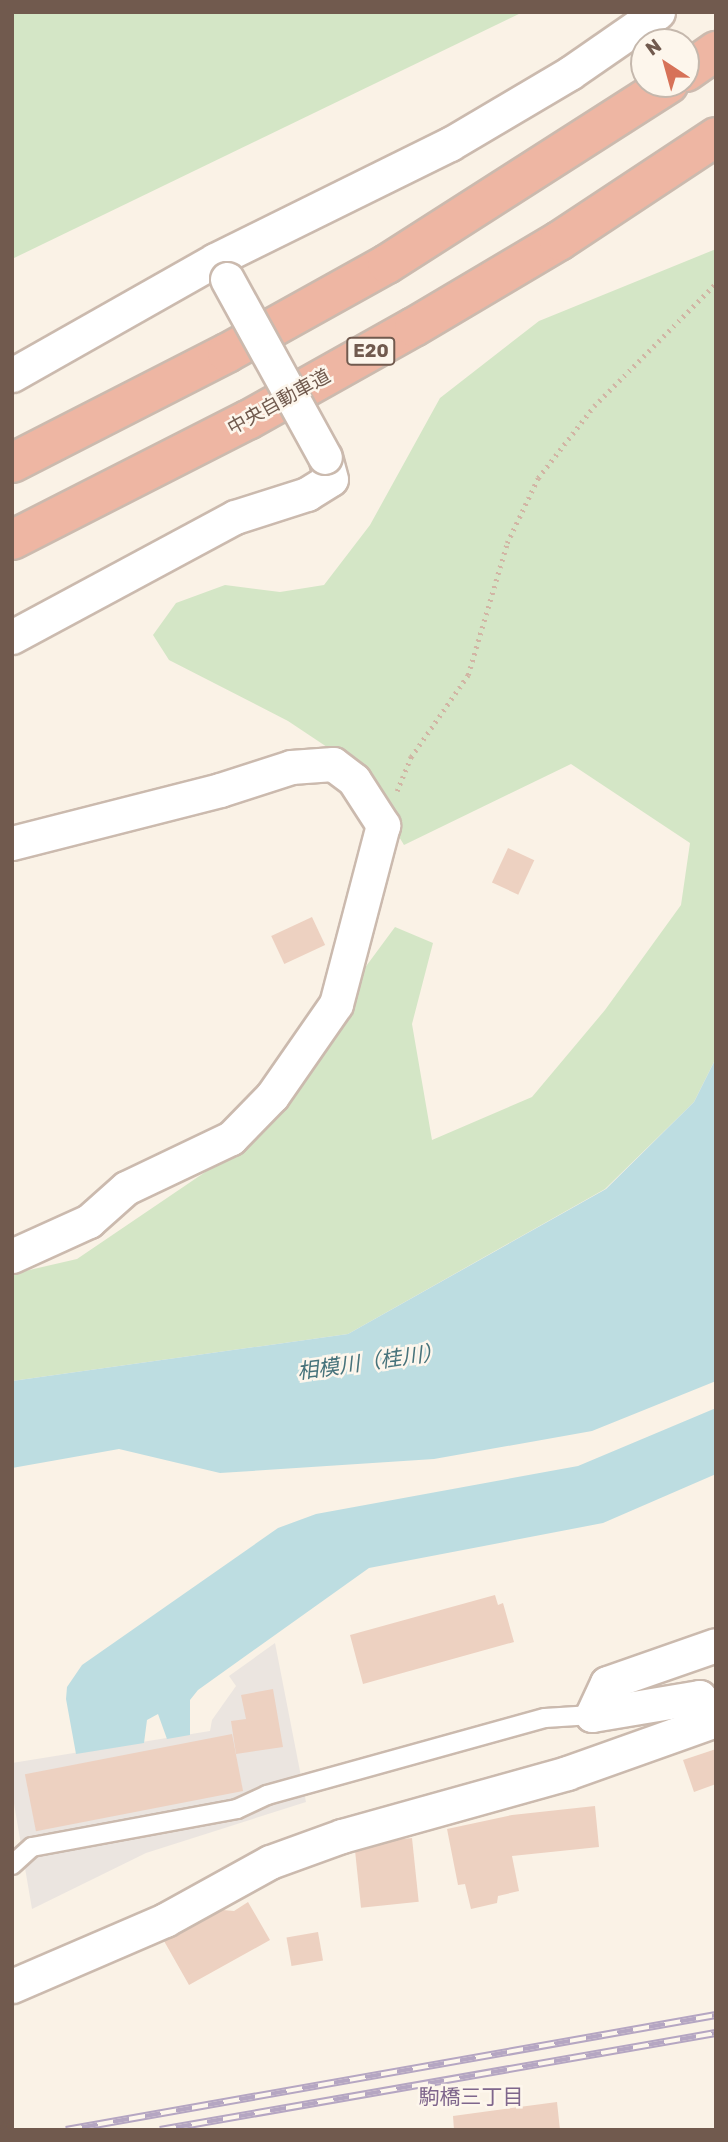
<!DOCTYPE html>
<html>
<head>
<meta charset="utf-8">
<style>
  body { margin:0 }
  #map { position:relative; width:728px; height:2142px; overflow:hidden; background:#faf2e6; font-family:Rubik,"Noto Sans JP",sans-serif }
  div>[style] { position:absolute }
  .industrial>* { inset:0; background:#ebe5e0 }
  .green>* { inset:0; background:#d4e6c6 }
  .water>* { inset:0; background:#bddde1 }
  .building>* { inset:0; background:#edd1c1; transform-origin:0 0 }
  .path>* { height:4.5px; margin-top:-2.25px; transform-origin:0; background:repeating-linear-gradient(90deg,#d1b5a4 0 2px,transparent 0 7px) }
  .roads { filter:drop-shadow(2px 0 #cbbaae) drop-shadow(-2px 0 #cbbaae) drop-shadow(0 2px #cbbaae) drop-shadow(0 -2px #cbbaae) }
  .service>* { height:18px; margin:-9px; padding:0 9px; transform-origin:9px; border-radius:9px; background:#fff }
  .minor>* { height:33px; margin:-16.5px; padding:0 16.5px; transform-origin:16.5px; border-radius:16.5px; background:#fff }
  .motorway>* { height:38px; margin:-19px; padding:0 19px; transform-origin:19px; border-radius:19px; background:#eeb6a3 }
  .rail>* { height:8px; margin-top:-4px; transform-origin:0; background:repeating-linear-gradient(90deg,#fdf6ec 0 16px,#b5a6c2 0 32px); box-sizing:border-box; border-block:2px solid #b5a6c2 }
  .bridges { filter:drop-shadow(2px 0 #cbbaae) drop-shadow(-2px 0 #cbbaae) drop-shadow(0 2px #cbbaae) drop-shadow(0 -2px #cbbaae) }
  .minor-bridge>* { height:33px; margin:-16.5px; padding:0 16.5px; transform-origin:16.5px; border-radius:16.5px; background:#fff }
  span { translate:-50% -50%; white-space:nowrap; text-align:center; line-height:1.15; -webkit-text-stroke:5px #fdf6ec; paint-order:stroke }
  .shield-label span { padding:2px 5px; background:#fdf6ec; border:2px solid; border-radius:5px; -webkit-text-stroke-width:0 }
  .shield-label { font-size:18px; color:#715a4e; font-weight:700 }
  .street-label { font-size:19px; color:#715a4e }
  .water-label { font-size:21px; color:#47737b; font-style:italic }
  .neighbourhood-label { font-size:21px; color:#7f668c }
  .frame { position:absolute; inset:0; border:14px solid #715a4e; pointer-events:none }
  .north { position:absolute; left:630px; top:28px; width:70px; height:70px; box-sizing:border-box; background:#fdf6ec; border:2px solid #c5b8ad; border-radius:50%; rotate:324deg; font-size:19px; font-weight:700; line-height:28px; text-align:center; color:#715a4e }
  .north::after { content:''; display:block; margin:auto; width:24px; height:32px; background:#d77258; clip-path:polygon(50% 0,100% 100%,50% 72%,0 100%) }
</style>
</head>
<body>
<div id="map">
  <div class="industrial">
    <div style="clip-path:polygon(275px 1643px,306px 1802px,146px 1853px,32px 1909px,12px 1792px,12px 1763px,210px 1731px,212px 1720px,236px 1686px,229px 1676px)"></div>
  </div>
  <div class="green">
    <div style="clip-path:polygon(12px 12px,523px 12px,12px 259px)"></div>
    <div style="clip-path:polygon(716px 249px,716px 1058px,694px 1102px,605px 1189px,348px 1334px,12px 1381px,12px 1274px,77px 1259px,223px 1160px,395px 927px,433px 943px,412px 1024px,432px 1140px,532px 1097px,605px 1010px,681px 905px,690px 843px,571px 764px,404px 845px,357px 767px,288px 721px,169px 660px,153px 635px,176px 603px,225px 585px,280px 592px,324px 585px,370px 525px,440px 398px,539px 321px)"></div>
  </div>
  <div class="water">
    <div style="clip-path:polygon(716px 1058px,716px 1381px,592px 1431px,434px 1459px,220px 1473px,119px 1449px,12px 1468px,12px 1381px,348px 1334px,606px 1189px,694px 1102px)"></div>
    <div style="clip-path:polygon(716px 1408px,716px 1474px,603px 1523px,369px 1568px,198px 1690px,190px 1700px,190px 1735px,167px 1739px,158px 1714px,147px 1720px,144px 1743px,76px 1754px,66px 1699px,67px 1687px,82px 1665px,278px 1528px,316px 1514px,578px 1466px)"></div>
  </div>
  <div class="building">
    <div style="left:508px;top:848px;width:29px;height:38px;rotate:25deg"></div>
    <div style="left:312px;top:917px;width:31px;height:45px;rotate:65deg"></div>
    <div style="clip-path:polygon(495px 1595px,498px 1605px,503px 1603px,514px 1642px,363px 1684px,350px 1635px)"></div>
    <div style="clip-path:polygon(273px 1689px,283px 1747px,236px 1754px,231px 1721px,246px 1719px,241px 1695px)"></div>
    <div style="left:232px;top:1734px;width:58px;height:211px;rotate:79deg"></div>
    <div style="clip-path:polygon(716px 1749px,716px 1784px,694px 1792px,683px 1760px)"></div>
    <div style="clip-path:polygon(595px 1806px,599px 1847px,512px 1856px,519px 1891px,498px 1896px,497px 1903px,471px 1909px,465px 1884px,458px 1885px,447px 1829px,512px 1815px)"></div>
    <div style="left:412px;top:1838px;width:64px;height:58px;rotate:84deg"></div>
    <div style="clip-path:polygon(248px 1902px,270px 1940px,189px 1985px,164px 1941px,223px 1910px,234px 1911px)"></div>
    <div style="left:318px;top:1932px;width:29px;height:32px;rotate:80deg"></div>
    <div style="clip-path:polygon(557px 2102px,560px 2130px,454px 2130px,453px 2116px)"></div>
  </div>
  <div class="path">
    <div style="left:397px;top:791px;width:37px;rotate:-68deg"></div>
    <div style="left:411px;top:757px;width:100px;rotate:-55.2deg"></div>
    <div style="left:468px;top:675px;width:138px;rotate:-73.5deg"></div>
    <div style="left:507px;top:543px;width:72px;rotate:-64.5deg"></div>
    <div style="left:538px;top:478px;width:91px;rotate:-52.1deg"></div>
    <div style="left:594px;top:406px;width:173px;rotate:-45.2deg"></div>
  </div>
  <div class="roads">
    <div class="service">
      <div style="left:12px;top:1865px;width:27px;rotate:-42deg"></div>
      <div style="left:32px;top:1847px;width:208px;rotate:-10.5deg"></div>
      <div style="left:237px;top:1809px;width:33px;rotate:-25deg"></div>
      <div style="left:267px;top:1795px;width:288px;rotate:-15.5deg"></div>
      <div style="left:545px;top:1718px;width:47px;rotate:-3.7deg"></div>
    </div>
    <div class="minor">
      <div style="left:12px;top:375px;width:233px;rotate:-29.5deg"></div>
      <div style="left:215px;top:260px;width:262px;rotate:-26.3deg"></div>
      <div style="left:450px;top:144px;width:139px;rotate:-30.6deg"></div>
      <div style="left:570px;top:73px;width:107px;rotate:-34.7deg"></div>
      <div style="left:12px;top:637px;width:253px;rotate:-28.3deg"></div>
      <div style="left:235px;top:517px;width:76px;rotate:-17.7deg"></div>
      <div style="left:307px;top:494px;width:28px;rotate:-32deg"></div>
      <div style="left:331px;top:479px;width:23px;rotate:-105deg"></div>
      <div style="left:12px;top:843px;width:215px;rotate:-14.3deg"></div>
      <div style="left:220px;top:790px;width:75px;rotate:-17.9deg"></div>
      <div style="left:291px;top:767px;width:42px;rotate:-4.1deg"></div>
      <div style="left:333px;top:764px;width:26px;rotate:37deg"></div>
      <div style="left:354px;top:780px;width:54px;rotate:57.2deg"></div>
      <div style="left:383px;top:825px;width:185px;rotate:104.7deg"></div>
      <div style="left:336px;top:1004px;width:112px;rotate:124.8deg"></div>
      <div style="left:272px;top:1096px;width:59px;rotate:134.3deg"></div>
      <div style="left:231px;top:1138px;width:116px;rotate:154.5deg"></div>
      <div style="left:126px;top:1188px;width:50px;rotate:138.3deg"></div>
      <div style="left:89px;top:1221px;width:85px;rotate:155.6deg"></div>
      <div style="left:592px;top:1715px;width:35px;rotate:-65deg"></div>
      <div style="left:607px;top:1683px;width:115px;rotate:-19.2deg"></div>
      <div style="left:592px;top:1715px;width:109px;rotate:-9.5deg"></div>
      <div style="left:699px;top:1697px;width:28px;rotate:55deg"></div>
      <div style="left:12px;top:1986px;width:167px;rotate:-23.3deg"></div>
      <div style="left:165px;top:1920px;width:120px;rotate:-28.9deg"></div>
      <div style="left:270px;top:1862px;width:77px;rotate:-19.9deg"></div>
      <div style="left:342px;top:1836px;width:234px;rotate:-15.6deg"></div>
      <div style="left:567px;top:1773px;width:158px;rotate:-19.6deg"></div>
    </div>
    <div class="motorway">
      <div style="left:686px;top:72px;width:37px;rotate:-35deg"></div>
      <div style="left:12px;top:463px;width:242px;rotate:-27.1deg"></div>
      <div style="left:227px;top:353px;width:183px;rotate:-29.1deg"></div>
      <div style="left:387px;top:264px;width:334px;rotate:-32.6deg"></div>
      <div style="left:12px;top:540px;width:265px;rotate:-27deg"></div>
      <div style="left:248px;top:420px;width:190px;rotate:-29.3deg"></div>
      <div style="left:414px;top:327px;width:169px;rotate:-30.7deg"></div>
      <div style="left:559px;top:241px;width:188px;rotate:-33.5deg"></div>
    </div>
  </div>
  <div class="rail">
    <div style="left:66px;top:2130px;width:660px;rotate:-10.03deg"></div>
    <div style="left:160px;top:2130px;width:564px;rotate:-9.9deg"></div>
  </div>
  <div class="bridges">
    <div class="minor-bridge">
      <div style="left:227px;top:279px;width:203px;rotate:61.2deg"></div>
    </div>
  </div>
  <div class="shield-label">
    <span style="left:371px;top:351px">E20</span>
  </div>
  <div class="street-label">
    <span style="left:279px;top:402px;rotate:-29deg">中央自動車道</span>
  </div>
  <div class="water-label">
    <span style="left:370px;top:1362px;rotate:-8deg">相模川（桂川）</span>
  </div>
  <div class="neighbourhood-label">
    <span style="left:471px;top:2097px">駒橋三丁目</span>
  </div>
  <div class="frame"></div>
  <div class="north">N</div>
</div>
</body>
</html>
